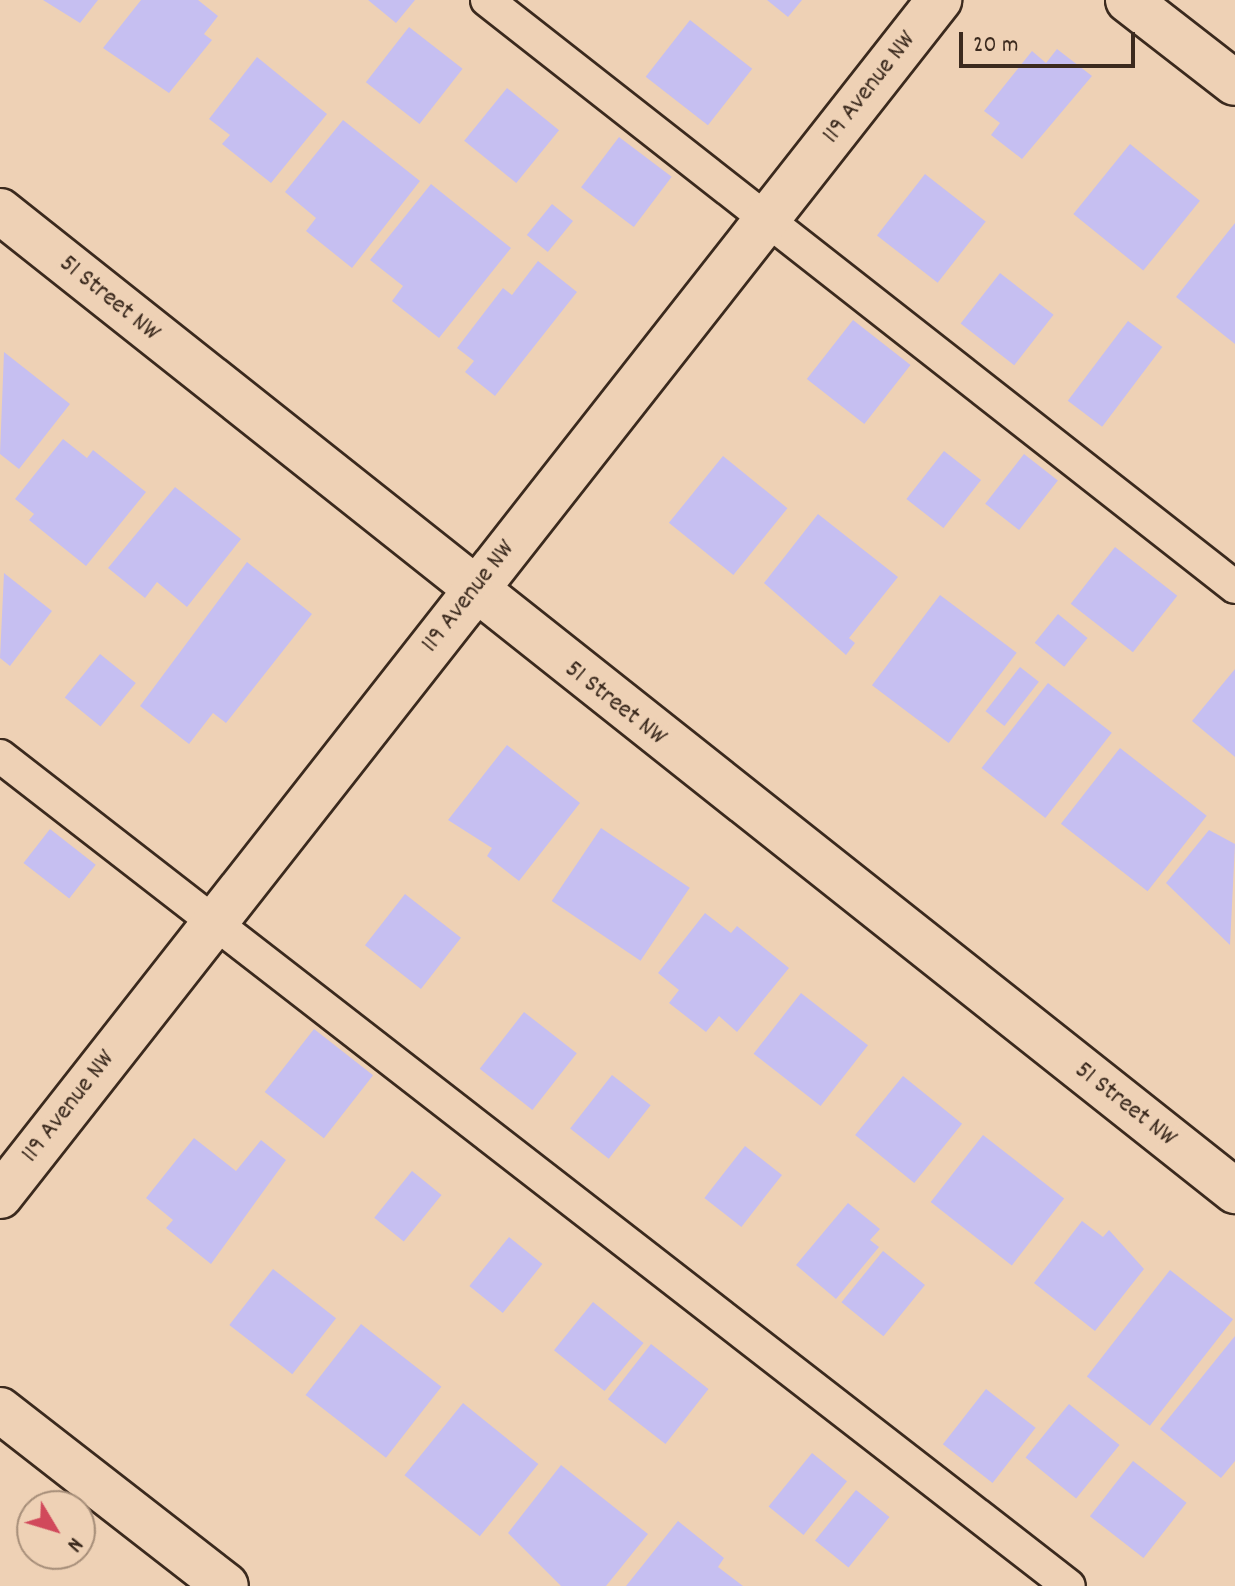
<!DOCTYPE html>
<html>
<head>
<meta charset="utf-8">
<style>
  body { margin:0 }
  #map { position:relative; width:1235px; height:1586px; overflow:hidden; background:#eed1b5; font-family:Dekko,sans-serif }
  div>[style] { position:absolute }
  .building>* { inset:0; background:#c6bff1; transform-origin:0 0 }
  .roads { filter:drop-shadow(2px 0 #3b2a1e) drop-shadow(-2px 0 #3b2a1e) drop-shadow(0 2px #3b2a1e) drop-shadow(0 -2px #3b2a1e) }
  .lane>* { height:32px; margin:-16px; padding:0 16px; transform-origin:16px; border-radius:16px; background:#eed1b5 }
  .street>* { height:44px; margin:-22px; padding:0 22px; transform-origin:22px; border-radius:22px; background:#eed1b5 }
  .secondary>* { height:44px; margin:-22px; padding:0 22px; transform-origin:22px; border-radius:22px; background:#eed1b5 }
  span { translate:-50% -50%; white-space:nowrap; text-align:center; line-height:1.15; -webkit-text-stroke:8px #eed1b5; paint-order:stroke }
  .street-label { font-size:26px; color:#3b2a1e }
  .north { position:absolute; left:16px; top:1490px; width:80px; height:80px; box-sizing:border-box; background:#eed1b5; border:2px solid #a68e79; border-radius:50%; rotate:128deg; font-size:22px; font-weight:700; line-height:32px; text-align:center; color:#3b2a1e }
  .north::after { content:''; display:block; margin:auto; width:28px; height:36px; background:#d1495b; clip-path:polygon(50% 0,100% 100%,50% 72%,0 100%) }
  .scale { position:absolute; left:959px; top:32px; width:176px; height:36px; box-sizing:border-box; border:4px solid #3b2a1e; border-top:0; padding-left:10px; font-size:24px; line-height:28px; white-space:nowrap; color:#3b2a1e; -webkit-text-stroke:6px #eed1b5; paint-order:stroke }
</style>
</head>
<body>
<div id="map">
  <div class="building">
    <div style="clip-path:polygon(43px 0,98px 0,80px 23px)"></div>
    <div style="clip-path:polygon(141px 0,198px 0,218px 16px,204px 34px,212px 40px,169px 93px,103px 48px)"></div>
    <div style="clip-path:polygon(368px 0,415px 0,396px 23px)"></div>
    <div style="clip-path:polygon(767px 0,802px 0,788px 17px)"></div>
    <div style="left:690px;top:20px;width:79px;height:72px;rotate:38deg"></div>
    <div style="left:409px;top:27px;width:68px;height:70px;rotate:38deg"></div>
    <div style="clip-path:polygon(1057px 49px,1092px 76px,1022px 159px,991px 135px,1000px 123px,984px 111px,1032px 51px,1046px 63px)"></div>
    <div style="clip-path:polygon(257px 57px,327px 114px,271px 183px,222px 144px,230px 135px,209px 119px)"></div>
    <div style="left:507px;top:88px;width:67px;height:68px;rotate:39deg"></div>
    <div style="clip-path:polygon(343px 120px,420px 181px,352px 268px,306px 231px,316px 218px,285px 192px)"></div>
    <div style="left:619px;top:137px;width:66px;height:63px;rotate:37deg"></div>
    <div style="left:1130px;top:144px;width:90px;height:90px;rotate:39deg"></div>
    <div style="left:925px;top:174px;width:77px;height:78px;rotate:38deg"></div>
    <div style="clip-path:polygon(431px 184px,511px 248px,439px 338px,392px 301px,403px 286px,370px 260px)"></div>
    <div style="left:552px;top:204px;width:27px;height:40px;rotate:39deg"></div>
    <div style="clip-path:polygon(1235px 223px,1235px 344px,1176px 297px)"></div>
    <div style="clip-path:polygon(538px 261px,577px 292px,495px 396px,465px 372px,474px 361px,457px 348px,503px 288px,512px 295px)"></div>
    <div style="left:1000px;top:273px;width:68px;height:64px;rotate:38deg"></div>
    <div style="left:853px;top:320px;width:73px;height:75px;rotate:38deg"></div>
    <div style="left:1128px;top:321px;width:43px;height:100px;rotate:37deg"></div>
    <div style="clip-path:polygon(4px 352px,70px 404px,19px 469px,0 454px)"></div>
    <div style="clip-path:polygon(63px 439px,87px 458px,93px 450px,146px 492px,86px 566px,29px 520px,34px 514px,15px 499px)"></div>
    <div style="left:944px;top:451px;width:47px;height:61px;rotate:38deg"></div>
    <div style="left:1024px;top:454px;width:43px;height:63px;rotate:38deg"></div>
    <div style="left:723px;top:456px;width:83px;height:86px;rotate:39deg"></div>
    <div style="clip-path:polygon(175px 487px,241px 539px,187px 607px,157px 582px,145px 598px,108px 568px)"></div>
    <div style="clip-path:polygon(818px 514px,898px 577px,849px 638px,855px 643px,846px 655px,764px 583px)"></div>
    <div style="left:1115px;top:547px;width:79px;height:72px;rotate:38deg"></div>
    <div style="clip-path:polygon(247px 562px,312px 614px,226px 723px,213px 713px,189px 744px,140px 706px)"></div>
    <div style="clip-path:polygon(4px 573px,52px 611px,10px 666px,0 658px)"></div>
    <div style="left:940px;top:595px;width:96px;height:113px;rotate:37deg"></div>
    <div style="left:1058px;top:614px;width:38px;height:37px;rotate:39deg"></div>
    <div style="left:100px;top:654px;width:46px;height:56px;rotate:39deg"></div>
    <div style="left:1020px;top:667px;width:24px;height:56px;rotate:38deg"></div>
    <div style="clip-path:polygon(1235px 669px,1235px 757px,1192px 721px)"></div>
    <div style="left:1048px;top:683px;width:81px;height:108px;rotate:38deg"></div>
    <div style="clip-path:polygon(507px 745px,580px 803px,519px 881px,487px 856px,492px 848px,448px 820px)"></div>
    <div style="left:1120px;top:748px;width:110px;height:96px;rotate:38deg"></div>
    <div style="left:601px;top:828px;width:107px;height:88px;rotate:34deg"></div>
    <div style="left:50px;top:829px;width:58px;height:43px;rotate:38deg"></div>
    <div style="clip-path:polygon(1209px 830px,1235px 844px,1230px 945px,1166px 883px)"></div>
    <div style="left:405px;top:894px;width:71px;height:65px;rotate:38deg"></div>
    <div style="clip-path:polygon(705px 913px,731px 933px,737px 926px,789px 968px,737px 1032px,719px 1016px,706px 1032px,669px 1003px,679px 990px,658px 973px)"></div>
    <div style="left:801px;top:993px;width:85px;height:77px;rotate:38deg"></div>
    <div style="left:524px;top:1012px;width:67px;height:72px;rotate:38deg"></div>
    <div style="left:314px;top:1029px;width:75px;height:80px;rotate:38deg"></div>
    <div style="left:612px;top:1075px;width:49px;height:68px;rotate:38deg"></div>
    <div style="left:903px;top:1076px;width:76px;height:76px;rotate:39deg"></div>
    <div style="left:983px;top:1135px;width:103px;height:85px;rotate:38deg"></div>
    <div style="clip-path:polygon(194px 1138px,236px 1171px,261px 1140px,286px 1160px,211px 1264px,166px 1228px,173px 1220px,146px 1198px)"></div>
    <div style="left:745px;top:1146px;width:47px;height:66px;rotate:38deg"></div>
    <div style="left:412px;top:1171px;width:38px;height:60px;rotate:39deg"></div>
    <div style="clip-path:polygon(848px 1203px,880px 1229px,870px 1240px,879px 1247px,836px 1299px,796px 1265px)"></div>
    <div style="clip-path:polygon(1082px 1221px,1103px 1237px,1109px 1230px,1144px 1269px,1095px 1331px,1034px 1283px)"></div>
    <div style="left:509px;top:1237px;width:43px;height:63px;rotate:39deg"></div>
    <div style="left:883px;top:1251px;width:54px;height:66px;rotate:39deg"></div>
    <div style="left:273px;top:1269px;width:80px;height:71px;rotate:38deg"></div>
    <div style="left:1170px;top:1270px;width:80px;height:135px;rotate:38deg"></div>
    <div style="left:593px;top:1302px;width:65px;height:62px;rotate:39deg"></div>
    <div style="left:361px;top:1324px;width:102px;height:90px;rotate:38deg"></div>
    <div style="clip-path:polygon(1235px 1336px,1235px 1461px,1221px 1478px,1160px 1429px)"></div>
    <div style="left:651px;top:1344px;width:73px;height:70px;rotate:38deg"></div>
    <div style="left:986px;top:1389px;width:63px;height:70px;rotate:38deg"></div>
    <div style="left:463px;top:1403px;width:97px;height:93px;rotate:39deg"></div>
    <div style="left:1069px;top:1404px;width:65px;height:69px;rotate:39deg"></div>
    <div style="left:812px;top:1453px;width:45px;height:69px;rotate:39deg"></div>
    <div style="left:1133px;top:1461px;width:68px;height:70px;rotate:38deg"></div>
    <div style="clip-path:polygon(561px 1465px,648px 1534px,606px 1586px,561px 1586px,508px 1533px)"></div>
    <div style="left:856px;top:1490px;width:43px;height:65px;rotate:39deg"></div>
    <div style="clip-path:polygon(678px 1521px,724px 1558px,718px 1567px,743px 1586px,626px 1586px)"></div>
  </div>
  <div class="roads">
    <div class="lane">
      <div style="left:487px;top:0;width:951px;rotate:38.12deg"></div>
      <div style="left:0;top:756px;width:1353px;rotate:37.83deg"></div>
    </div>
    <div class="street">
      <div style="left:1128px;top:0;width:135px;rotate:37.8deg"></div>
      <div style="left:0;top:211px;width:1577px;rotate:38.43deg"></div>
      <div style="left:0;top:1196px;width:1521px;rotate:-51.86deg"></div>
    </div>
    <div class="secondary">
      <div style="left:0;top:1410px;width:286px;rotate:37.9deg"></div>
    </div>
  </div>
  <div class="street-label">
    <span style="left:870px;top:88px;rotate:-52deg">119 Avenue NW</span>
    <span style="left:109px;top:299px;rotate:39deg">51 Street NW</span>
    <span style="left:469px;top:597px;rotate:-52deg">119 Avenue NW</span>
    <span style="left:615px;top:704px;rotate:38deg">51 Street NW</span>
    <span style="left:1125px;top:1105px;rotate:38deg">51 Street NW</span>
    <span style="left:69px;top:1107px;rotate:-52deg">119 Avenue NW</span>
  </div>
  <div class="north">N</div>
  <div class="scale">20 m</div>
</div>
</body>
</html>
